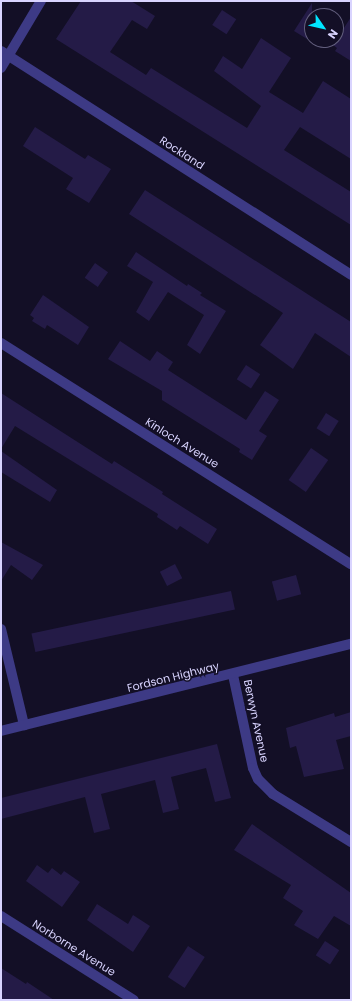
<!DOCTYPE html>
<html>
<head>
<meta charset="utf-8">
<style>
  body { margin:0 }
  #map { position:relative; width:352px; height:1001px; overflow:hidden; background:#130f26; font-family:Poppins,sans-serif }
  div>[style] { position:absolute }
  .building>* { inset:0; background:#241b47; transform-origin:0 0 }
  .minor>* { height:10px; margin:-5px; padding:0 5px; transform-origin:5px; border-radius:5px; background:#3d3a85 }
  span { translate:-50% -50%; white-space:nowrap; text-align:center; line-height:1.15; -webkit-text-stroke:3px #130f26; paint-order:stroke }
  .street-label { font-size:11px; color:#d9d4ff }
  .frame { position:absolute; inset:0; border:2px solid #d9d4ff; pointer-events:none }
  .north { position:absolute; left:304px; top:8px; width:40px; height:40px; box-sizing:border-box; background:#130f26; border:1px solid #625e7d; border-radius:50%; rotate:124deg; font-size:11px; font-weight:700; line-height:16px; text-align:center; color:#d9d4ff }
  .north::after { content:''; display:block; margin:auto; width:14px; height:18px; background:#00e5ff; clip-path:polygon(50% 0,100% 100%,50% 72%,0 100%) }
</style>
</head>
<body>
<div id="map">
  <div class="building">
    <div style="clip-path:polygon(81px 1px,131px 1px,155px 16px,147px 29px,132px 20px,110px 52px,146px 75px,151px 68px,247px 128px,261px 106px,214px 71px,223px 56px,242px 69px,261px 38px,291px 58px,269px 92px,303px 113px,323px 81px,351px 99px,351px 159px,300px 127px,284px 150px,351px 192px,351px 225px,56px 39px)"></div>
    <div style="clip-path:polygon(312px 3px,312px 31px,307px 39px,294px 31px)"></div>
    <div style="left:222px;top:10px;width:17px;height:18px;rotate:33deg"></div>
    <div style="clip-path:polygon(351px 17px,351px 61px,335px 51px,337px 48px,333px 45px)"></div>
    <div style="clip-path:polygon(35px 127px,85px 159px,88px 155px,111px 169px,89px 203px,66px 189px,73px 178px,23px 146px)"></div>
    <div style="clip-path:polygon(145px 190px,351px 322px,351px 357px,315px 333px,293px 369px,260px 345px,283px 313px,129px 214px)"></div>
    <div style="clip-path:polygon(136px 252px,187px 286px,188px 284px,202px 293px,200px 295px,226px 311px,200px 354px,187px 345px,204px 315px,168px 292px,149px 321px,136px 312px,153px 282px,127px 266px)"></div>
    <div style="left:95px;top:263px;width:16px;height:18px;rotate:35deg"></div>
    <div style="clip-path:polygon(43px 295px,89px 327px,78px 345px,47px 325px,45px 329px,32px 321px,34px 318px,30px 315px)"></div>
    <div style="clip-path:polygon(120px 341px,150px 361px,157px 351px,173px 362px,168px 370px,246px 420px,265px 391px,279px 400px,259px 431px,267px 436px,252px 460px,239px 452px,240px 449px,162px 400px,162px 391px,108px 359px)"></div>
    <div style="left:246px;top:365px;width:17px;height:17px;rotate:33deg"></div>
    <div style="clip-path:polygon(1px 393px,112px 464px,114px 461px,163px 492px,162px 494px,217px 529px,208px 544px,180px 526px,177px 530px,157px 517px,158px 514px,15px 426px,1px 449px)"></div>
    <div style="left:326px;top:413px;width:15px;height:18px;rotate:32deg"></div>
    <div style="left:311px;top:448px;width:21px;height:39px;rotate:35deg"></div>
    <div style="clip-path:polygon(1px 451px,57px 490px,50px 502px,1px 472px)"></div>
    <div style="clip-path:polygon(1px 542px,43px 565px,32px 580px,11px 565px,1px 581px)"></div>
    <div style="left:175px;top:564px;width:16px;height:17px;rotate:63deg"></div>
    <div style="left:296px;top:575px;width:20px;height:25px;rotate:75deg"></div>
    <div style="left:231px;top:591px;width:19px;height:204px;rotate:78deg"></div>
    <div style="clip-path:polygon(351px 712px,351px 736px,336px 740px,344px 769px,304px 777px,296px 746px,290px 748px,286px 728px,334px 713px,335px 717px)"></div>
    <div style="clip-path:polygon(217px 744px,231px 798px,215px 802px,206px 768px,171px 777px,179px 809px,163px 813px,155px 780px,101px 794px,110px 829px,94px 833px,85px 797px,1px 819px,1px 798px)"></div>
    <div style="clip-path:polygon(252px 824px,351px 893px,351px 926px,334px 916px,318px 939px,294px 925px,303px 911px,283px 898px,291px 885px,234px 850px)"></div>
    <div style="clip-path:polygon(37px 865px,48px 873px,52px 868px,61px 875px,64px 871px,80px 882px,62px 907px,26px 881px)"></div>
    <div style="clip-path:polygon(97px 904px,128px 924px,133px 915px,150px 926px,133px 952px,87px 920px)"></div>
    <div style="left:325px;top:941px;width:17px;height:17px;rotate:33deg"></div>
    <div style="left:188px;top:946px;width:20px;height:37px;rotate:33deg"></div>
    <div style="clip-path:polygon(1px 968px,26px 984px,27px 982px,54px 1000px,1px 1000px)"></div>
  </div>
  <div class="minor">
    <div style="left:1px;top:51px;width:416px;rotate:32.6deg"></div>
    <div style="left:1px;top:68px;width:78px;rotate:-59.2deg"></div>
    <div style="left:1px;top:343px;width:414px;rotate:32.3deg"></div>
    <div style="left:1px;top:629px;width:99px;rotate:76.5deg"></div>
    <div style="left:233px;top:675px;width:95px;rotate:77.9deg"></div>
    <div style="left:253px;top:768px;width:12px;rotate:66deg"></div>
    <div style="left:258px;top:779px;width:21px;rotate:45deg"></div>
    <div style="left:273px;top:794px;width:92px;rotate:31.6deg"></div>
    <div style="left:1px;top:731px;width:361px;rotate:-14deg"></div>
    <div style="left:1px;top:916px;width:157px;rotate:32.3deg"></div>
  </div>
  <div class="street-label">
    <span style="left:182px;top:153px;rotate:33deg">Rockland</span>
    <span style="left:182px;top:443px;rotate:32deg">Kinloch Avenue</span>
    <span style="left:173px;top:677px;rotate:-14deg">Fordson Highway</span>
    <span style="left:256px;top:721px;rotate:78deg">Berwyn Avenue</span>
    <span style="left:74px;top:948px;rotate:32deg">Norborne Avenue</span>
  </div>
  <div class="frame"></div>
  <div class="north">N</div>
</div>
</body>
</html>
